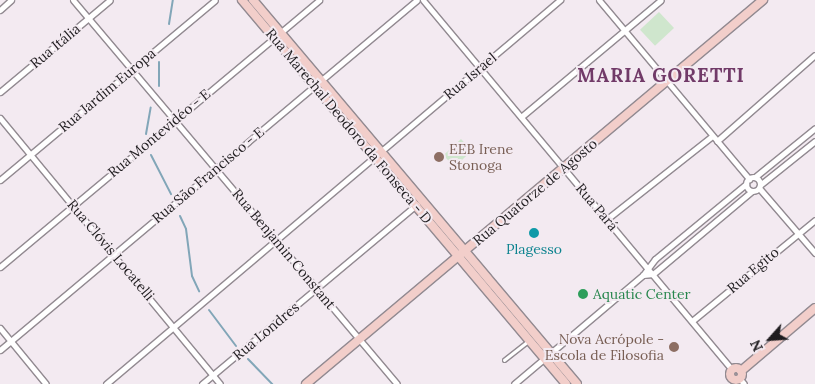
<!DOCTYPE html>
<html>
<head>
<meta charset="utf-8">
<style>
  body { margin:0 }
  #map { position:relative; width:815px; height:384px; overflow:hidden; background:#f3eaf1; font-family:Lora,serif }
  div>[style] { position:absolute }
  .green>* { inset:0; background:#cfe6cd; transform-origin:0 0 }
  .stream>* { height:2px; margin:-1px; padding:0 1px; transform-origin:1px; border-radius:1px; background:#82a6b8 }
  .roads { filter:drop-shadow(1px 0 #928a91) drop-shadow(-1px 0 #928a91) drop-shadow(0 1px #928a91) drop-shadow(0 -1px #928a91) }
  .lane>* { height:2.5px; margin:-1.25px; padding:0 1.25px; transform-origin:1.25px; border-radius:1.25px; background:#fff }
  .street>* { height:5px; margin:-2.5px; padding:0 2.5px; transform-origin:2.5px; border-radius:2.5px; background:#fff }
  .street>.ring { margin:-2.5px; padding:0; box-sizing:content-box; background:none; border:5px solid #fff; border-radius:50% }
  .secondary>* { height:8px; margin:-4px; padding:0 4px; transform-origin:4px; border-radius:4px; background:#f2ceca }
  .secondary>.ring { margin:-4px; padding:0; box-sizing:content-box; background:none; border:8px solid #f2ceca; border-radius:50% }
  .dots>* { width:14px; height:14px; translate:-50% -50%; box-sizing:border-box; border:2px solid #f3eaf1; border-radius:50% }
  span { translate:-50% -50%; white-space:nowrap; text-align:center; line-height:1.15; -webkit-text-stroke:4px #f3eaf1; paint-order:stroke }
  .street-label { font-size:14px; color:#1f1c1f }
  .education-label { font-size:14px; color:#785e54 }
  .left { translate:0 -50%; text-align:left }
  .right { translate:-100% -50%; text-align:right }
  .culture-label { font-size:14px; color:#0d838f }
  .leisure-label { font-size:14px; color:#27864d }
  .district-label { font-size:19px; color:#713a68; font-weight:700; letter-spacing:1px }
  .north { position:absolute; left:745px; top:314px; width:50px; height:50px; -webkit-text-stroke:4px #f3eaf1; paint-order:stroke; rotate:244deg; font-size:14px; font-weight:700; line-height:20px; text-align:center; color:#1f1c1f }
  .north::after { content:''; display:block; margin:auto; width:18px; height:22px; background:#1f1c1f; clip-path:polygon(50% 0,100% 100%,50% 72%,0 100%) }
</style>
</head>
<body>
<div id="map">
  <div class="green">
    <div style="left:659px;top:12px;width:22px;height:26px;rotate:47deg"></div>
    <div style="left:461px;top:139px;width:16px;height:24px;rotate:47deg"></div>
  </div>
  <div class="stream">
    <div style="left:169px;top:24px;width:24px;rotate:-81deg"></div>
    <div style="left:159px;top:62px;width:24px;rotate:90deg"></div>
    <div style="left:146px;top:134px;width:27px;rotate:-80deg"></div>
    <div style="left:151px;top:155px;width:44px;rotate:62.9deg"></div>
    <div style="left:180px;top:216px;width:14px;rotate:65deg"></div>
    <div style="left:186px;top:229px;width:47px;rotate:82.7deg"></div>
    <div style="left:192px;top:276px;width:17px;rotate:65deg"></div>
    <div style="left:209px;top:310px;width:45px;rotate:53.1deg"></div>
    <div style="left:248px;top:359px;width:35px;rotate:46deg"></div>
  </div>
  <div class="roads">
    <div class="lane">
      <div style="left:504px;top:360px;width:31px;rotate:-38deg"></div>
    </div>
    <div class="street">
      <div style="left:73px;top:0;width:502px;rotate:49.84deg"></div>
      <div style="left:423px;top:0;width:482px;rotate:50.1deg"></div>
      <div style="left:599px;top:0;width:234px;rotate:50deg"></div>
      <div style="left:0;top:10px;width:15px;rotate:-42deg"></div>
      <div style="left:0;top:92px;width:143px;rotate:-39.9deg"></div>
      <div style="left:521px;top:117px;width:182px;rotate:-39.9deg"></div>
      <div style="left:0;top:118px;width:345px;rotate:50.4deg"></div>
      <div style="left:717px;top:141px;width:130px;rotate:-41.3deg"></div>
      <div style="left:755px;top:177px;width:77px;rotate:-39.2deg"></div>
      <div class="ring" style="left:746px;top:177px;width:9px;height:9px"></div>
      <div style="left:0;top:180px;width:280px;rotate:-39.9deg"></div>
      <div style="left:760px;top:185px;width:70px;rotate:-38.7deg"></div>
      <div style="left:759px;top:188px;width:86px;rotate:49.3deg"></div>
      <div style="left:607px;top:219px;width:134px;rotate:-38.3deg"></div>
      <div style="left:0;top:267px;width:416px;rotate:-39.9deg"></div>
      <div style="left:643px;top:275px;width:10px;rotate:-6deg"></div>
      <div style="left:653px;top:274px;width:129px;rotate:-40deg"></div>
      <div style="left:692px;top:321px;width:159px;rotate:-39.4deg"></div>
      <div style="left:0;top:328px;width:72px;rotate:50.6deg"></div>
      <div style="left:0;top:350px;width:544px;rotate:-40.01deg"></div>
      <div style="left:740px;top:379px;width:6px;rotate:51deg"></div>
      <div style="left:106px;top:384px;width:595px;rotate:-40.23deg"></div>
      <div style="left:202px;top:384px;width:280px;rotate:-39.9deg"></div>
      <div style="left:514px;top:384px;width:169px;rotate:-40.2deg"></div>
      <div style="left:643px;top:275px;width:20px;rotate:-53deg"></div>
      <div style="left:655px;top:259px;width:118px;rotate:-39.5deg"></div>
    </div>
    <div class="secondary">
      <div style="left:242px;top:0;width:502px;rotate:49.84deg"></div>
      <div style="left:253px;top:0;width:502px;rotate:49.84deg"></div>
      <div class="ring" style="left:730px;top:368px;width:4px;height:4px"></div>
      <div style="left:741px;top:371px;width:97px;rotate:-40.4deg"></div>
      <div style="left:306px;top:384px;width:597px;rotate:-40.04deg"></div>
    </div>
  </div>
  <div class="dots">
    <div style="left:439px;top:157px;background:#8d6e63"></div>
    <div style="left:534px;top:233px;background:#0f9aa8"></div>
    <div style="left:583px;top:294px;background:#2e9e5b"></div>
    <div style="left:674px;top:347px;background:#8d6e63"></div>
  </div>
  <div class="street-label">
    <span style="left:55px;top:46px;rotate:-40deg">Rua Itália</span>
    <span style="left:470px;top:76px;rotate:-40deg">Rua Israel</span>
    <span style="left:107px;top:90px;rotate:-40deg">Rua Jardim Europa</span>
    <span style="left:349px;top:126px;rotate:50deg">Rua Marechal Deodoro da Fonseca - D</span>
    <span style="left:159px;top:133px;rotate:-40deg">Rua Montevidéo - E</span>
    <span style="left:208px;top:175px;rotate:-40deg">Rua São Francisco - E</span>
    <span style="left:535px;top:192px;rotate:-40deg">Rua Quatorze de Agosto</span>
    <span style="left:597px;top:207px;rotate:50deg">Rua Pará</span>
    <span style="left:284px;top:249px;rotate:50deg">Rua Benjamin Constant</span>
    <span style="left:111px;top:250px;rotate:50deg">Rua Clóvis Locatelli</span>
    <span style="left:753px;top:270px;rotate:-40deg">Rua Egito</span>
    <span style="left:266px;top:331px;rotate:-40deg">Rua Londres</span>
  </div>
  <div class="education-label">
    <span class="left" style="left:449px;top:157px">EEB Irene<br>Stonoga</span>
    <span class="right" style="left:664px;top:347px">Nova Acrópole -<br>Escola de Filosofia</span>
  </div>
  <div class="culture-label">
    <span style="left:534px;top:249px">Plagesso</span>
  </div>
  <div class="leisure-label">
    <span class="left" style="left:593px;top:294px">Aquatic Center</span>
  </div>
  <div class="district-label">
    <span style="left:661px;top:76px">MARIA GORETTI</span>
  </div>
  <div class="north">N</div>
</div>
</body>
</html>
